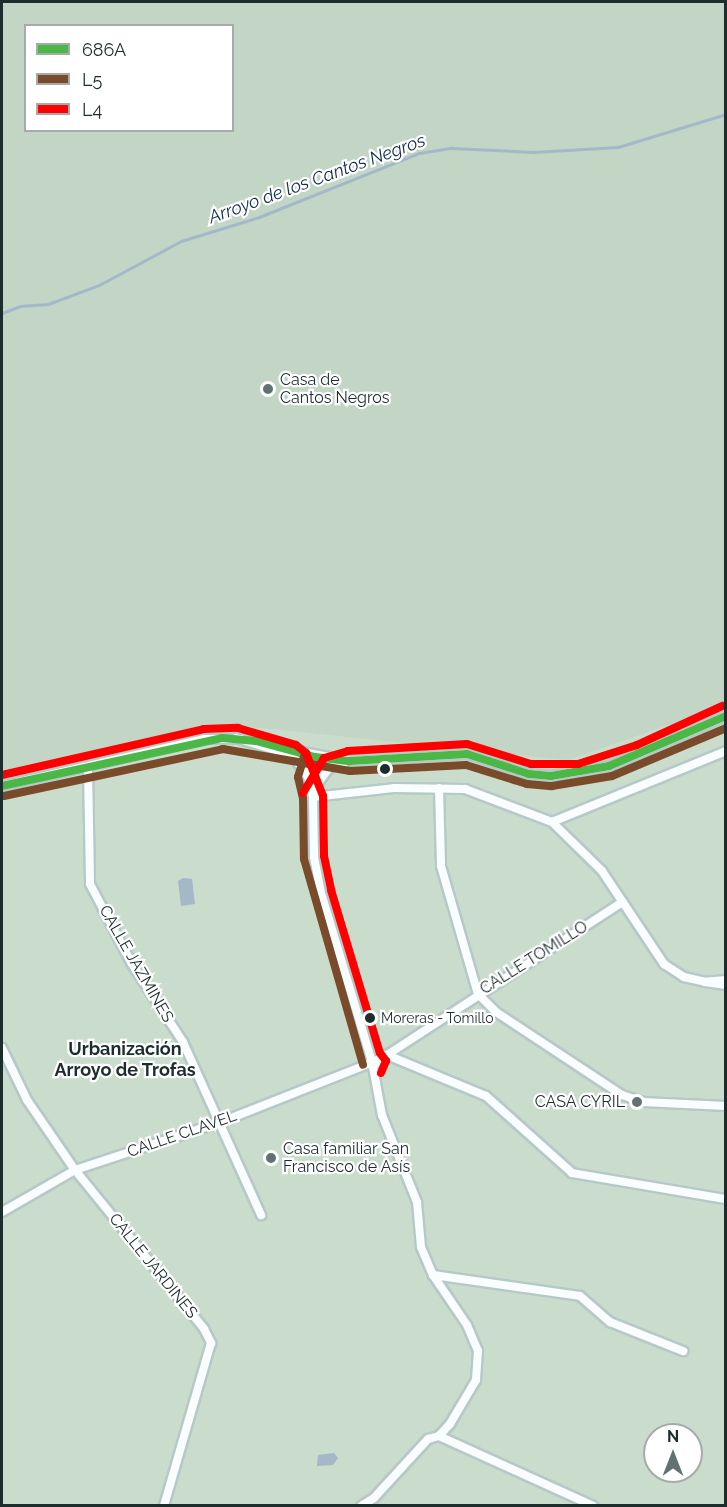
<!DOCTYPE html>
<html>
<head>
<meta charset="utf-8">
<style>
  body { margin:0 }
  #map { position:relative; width:727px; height:1507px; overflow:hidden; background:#ddf4f4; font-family:Raleway,sans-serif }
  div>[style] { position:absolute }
  .green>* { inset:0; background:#cadccc }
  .forest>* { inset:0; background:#c3d5c5 }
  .water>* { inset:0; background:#a5b8c9 }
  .stream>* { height:3px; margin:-1.5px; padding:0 1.5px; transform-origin:1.5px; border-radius:1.5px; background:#a5b8c9 }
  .roads { filter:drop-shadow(2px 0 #b6c8c8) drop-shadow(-2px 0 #b6c8c8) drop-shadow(0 2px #b6c8c8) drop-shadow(0 -2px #b6c8c8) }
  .minor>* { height:8px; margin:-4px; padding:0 4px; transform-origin:4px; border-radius:4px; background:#fafdfd }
  .bus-1>* { height:8px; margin:-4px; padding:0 4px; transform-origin:4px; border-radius:4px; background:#4ab747 }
  .bus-2>* { height:8px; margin:-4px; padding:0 4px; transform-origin:4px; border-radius:4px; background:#7a4b2a }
  .bus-3>* { height:8px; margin:-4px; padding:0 4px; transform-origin:4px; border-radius:4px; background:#f00 }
  .dots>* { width:16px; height:16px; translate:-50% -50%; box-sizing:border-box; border:3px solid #fff; border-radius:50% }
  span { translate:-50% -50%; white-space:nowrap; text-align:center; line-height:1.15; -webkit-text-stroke:4.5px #fff; paint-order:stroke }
  .bus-label { font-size:14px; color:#1c2d2c }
  .left { translate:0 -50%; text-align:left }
  .poi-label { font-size:16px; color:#1c2d2c }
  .right { translate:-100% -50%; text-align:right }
  .street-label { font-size:16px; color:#1c2d2c }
  .water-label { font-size:18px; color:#122b4f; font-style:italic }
  .neighbourhood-label { font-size:18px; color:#1c2d2c; font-weight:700 }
  .frame { position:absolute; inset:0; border:3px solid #1c2d2c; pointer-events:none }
  .legend { position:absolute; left:24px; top:24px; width:210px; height:108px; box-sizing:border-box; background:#fff; border:2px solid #a4abab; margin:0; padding:8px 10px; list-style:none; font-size:18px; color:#1c2d2c }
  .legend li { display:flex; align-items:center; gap:12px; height:30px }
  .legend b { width:30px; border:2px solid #a4abab }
  .north { position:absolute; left:643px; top:1423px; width:60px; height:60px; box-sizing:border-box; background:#fff; border:2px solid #a4abab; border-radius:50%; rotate:0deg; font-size:16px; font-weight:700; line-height:24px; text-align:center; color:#1c2d2c }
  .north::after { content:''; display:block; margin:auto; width:21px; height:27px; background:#607372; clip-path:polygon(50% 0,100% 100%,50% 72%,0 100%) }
</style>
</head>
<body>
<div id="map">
  <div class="green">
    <div style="clip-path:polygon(evenodd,2px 2px,725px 2px,725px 1505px,2px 1506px,2px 2px,26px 26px,232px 26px,232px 130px,26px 130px,26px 26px,2px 2px,655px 1435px,691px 1435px,691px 1471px,655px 1471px,655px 1435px)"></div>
  </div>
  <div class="forest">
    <div style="clip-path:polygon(evenodd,2px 2px,725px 2px,725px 705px,568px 760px,232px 725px,2px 781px,2px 2px,26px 26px,232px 26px,232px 130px,26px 130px,26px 26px)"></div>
  </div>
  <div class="water">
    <div style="clip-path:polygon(183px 878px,192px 879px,195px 904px,181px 906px,178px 881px)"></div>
    <div style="clip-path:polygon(334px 1453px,338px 1458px,333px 1465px,317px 1466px,318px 1455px)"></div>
  </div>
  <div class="stream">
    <div style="left:2px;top:313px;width:19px;rotate:-21deg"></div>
    <div style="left:20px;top:306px;width:28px;rotate:-4deg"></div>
    <div style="left:48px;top:304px;width:54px;rotate:-20.4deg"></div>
    <div style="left:99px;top:285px;width:93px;rotate:-28.2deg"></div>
    <div style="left:181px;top:241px;width:82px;rotate:-17.1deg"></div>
    <div style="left:259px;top:217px;width:172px;rotate:-21.8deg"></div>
    <div style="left:419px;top:153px;width:33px;rotate:-9deg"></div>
    <div style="left:452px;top:148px;width:81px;rotate:2.8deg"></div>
    <div style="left:533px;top:152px;width:85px;rotate:-3.4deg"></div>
    <div style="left:618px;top:147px;width:113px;rotate:-17deg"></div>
  </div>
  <div class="roads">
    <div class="minor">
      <div style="left:236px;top:738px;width:59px;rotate:16.9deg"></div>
      <div style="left:292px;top:755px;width:27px;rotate:54deg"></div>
      <div style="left:308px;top:777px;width:21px;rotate:76deg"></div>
      <div style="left:313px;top:797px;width:60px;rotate:89deg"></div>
      <div style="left:314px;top:857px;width:37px;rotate:79deg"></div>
      <div style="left:321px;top:893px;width:173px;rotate:73.2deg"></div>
      <div style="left:371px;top:1059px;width:6px;rotate:39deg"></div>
      <div style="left:376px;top:1063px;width:5px;rotate:127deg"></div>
      <div style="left:373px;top:1067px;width:49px;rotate:79.4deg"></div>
      <div style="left:382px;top:1115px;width:94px;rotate:68.1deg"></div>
      <div style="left:417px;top:1202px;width:45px;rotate:84.9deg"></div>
      <div style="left:421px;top:1247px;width:30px;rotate:67deg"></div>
      <div style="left:433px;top:1275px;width:60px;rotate:55.8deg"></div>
      <div style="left:467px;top:1325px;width:28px;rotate:67deg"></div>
      <div style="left:478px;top:1351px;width:29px;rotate:94deg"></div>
      <div style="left:476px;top:1380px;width:51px;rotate:120.6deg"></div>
      <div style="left:450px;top:1424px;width:16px;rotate:133deg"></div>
      <div style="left:439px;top:1436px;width:11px;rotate:165deg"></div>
      <div style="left:428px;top:1439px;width:80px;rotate:132.5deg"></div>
      <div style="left:374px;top:1498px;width:15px;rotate:148deg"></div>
      <div style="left:287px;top:749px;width:64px;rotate:10.8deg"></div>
      <div style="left:350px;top:761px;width:117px;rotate:-3.4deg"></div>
      <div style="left:467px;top:754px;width:65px;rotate:17.9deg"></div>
      <div style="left:529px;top:774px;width:22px;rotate:5deg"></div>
      <div style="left:551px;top:776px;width:59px;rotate:-9.8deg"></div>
      <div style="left:609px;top:766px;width:127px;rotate:-23.1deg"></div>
      <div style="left:88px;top:767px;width:117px;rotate:89deg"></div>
      <div style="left:90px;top:884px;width:90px;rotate:62.3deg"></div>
      <div style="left:132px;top:964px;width:93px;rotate:56.8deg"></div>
      <div style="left:183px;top:1042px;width:190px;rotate:65.7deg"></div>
      <div style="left:308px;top:777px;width:21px;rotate:-71deg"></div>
      <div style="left:2px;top:786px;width:207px;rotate:-13.1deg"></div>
      <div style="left:204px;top:739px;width:37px"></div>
      <div style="left:439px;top:788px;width:78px;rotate:88.5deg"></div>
      <div style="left:441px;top:866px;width:133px;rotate:73.9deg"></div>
      <div style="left:478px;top:994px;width:25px;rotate:45deg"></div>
      <div style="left:496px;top:1012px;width:151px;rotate:33.4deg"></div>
      <div style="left:622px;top:1095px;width:22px;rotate:18deg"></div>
      <div style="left:643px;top:1102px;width:83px;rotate:2.8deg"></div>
      <div style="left:313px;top:797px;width:81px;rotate:-6.3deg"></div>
      <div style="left:394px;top:788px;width:71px;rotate:0.8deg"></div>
      <div style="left:465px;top:789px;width:93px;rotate:20.8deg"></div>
      <div style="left:552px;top:822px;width:188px;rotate:-22.2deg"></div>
      <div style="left:313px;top:797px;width:18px;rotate:-68deg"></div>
      <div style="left:320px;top:780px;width:18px;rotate:-52deg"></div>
      <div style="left:331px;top:766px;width:13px;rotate:-13deg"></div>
      <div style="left:552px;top:822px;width:70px;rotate:44.4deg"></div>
      <div style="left:602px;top:871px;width:112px;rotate:56.3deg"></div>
      <div style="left:664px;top:964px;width:24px;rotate:33deg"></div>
      <div style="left:684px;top:977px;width:22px;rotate:13deg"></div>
      <div style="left:726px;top:980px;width:21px;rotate:175deg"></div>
      <div style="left:705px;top:982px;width:21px;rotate:8deg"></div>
      <div style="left:2px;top:1048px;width:58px;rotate:64.3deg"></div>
      <div style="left:27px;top:1100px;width:85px;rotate:55.6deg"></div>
      <div style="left:75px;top:1170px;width:205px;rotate:50.9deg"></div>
      <div style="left:204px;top:1329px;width:16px;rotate:63deg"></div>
      <div style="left:211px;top:1343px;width:170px;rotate:106.1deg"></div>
      <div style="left:387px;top:1055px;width:281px;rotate:-33deg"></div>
      <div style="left:375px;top:1061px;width:13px;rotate:-27deg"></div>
      <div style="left:387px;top:1055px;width:107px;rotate:22.5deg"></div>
      <div style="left:486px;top:1096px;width:115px;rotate:41.8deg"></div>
      <div style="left:572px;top:1173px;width:156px;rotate:9.6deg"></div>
      <div style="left:2px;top:1212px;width:84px;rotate:-29.9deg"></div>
      <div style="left:75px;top:1170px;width:154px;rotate:-18.2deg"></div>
      <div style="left:221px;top:1122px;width:158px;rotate:-21.5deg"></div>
      <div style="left:433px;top:1275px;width:148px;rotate:8.1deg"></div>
      <div style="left:580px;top:1296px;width:40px;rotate:41deg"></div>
      <div style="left:610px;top:1322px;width:79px;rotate:21.7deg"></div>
      <div style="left:439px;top:1436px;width:169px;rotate:24.4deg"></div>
    </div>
  </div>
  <div class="bus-1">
    <div style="left:2px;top:786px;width:225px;rotate:-12.3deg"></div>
    <div style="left:222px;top:738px;width:34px;rotate:5deg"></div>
    <div style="left:256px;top:741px;width:61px;rotate:15.2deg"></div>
    <div style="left:315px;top:757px;width:35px;rotate:7deg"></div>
    <div style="left:350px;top:761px;width:117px;rotate:-3.4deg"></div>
    <div style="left:467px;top:754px;width:65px;rotate:17.9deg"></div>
    <div style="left:529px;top:774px;width:22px;rotate:5deg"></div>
    <div style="left:551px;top:776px;width:59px;rotate:-9.8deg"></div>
    <div style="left:609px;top:766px;width:127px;rotate:-23.1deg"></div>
  </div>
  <div class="bus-2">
    <div style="left:305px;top:754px;width:24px;rotate:107deg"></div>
    <div style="left:298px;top:777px;width:22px;rotate:77deg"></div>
    <div style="left:303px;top:798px;width:61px;rotate:89.1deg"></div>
    <div style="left:304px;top:859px;width:214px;rotate:74deg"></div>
    <div style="left:4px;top:796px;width:224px;rotate:-12.1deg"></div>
    <div style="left:223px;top:749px;width:129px;rotate:9.8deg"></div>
    <div style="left:350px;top:771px;width:116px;rotate:-3deg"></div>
    <div style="left:466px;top:765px;width:64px;rotate:17.3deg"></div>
    <div style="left:527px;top:784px;width:25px;rotate:5deg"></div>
    <div style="left:552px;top:786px;width:61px;rotate:-9.5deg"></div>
    <div style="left:612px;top:776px;width:124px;rotate:-22.8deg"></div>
  </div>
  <div class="bus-3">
    <div style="left:2px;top:775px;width:207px;rotate:-12.8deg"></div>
    <div style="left:204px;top:729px;width:34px;rotate:-2deg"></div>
    <div style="left:238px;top:728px;width:60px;rotate:16.3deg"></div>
    <div style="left:296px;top:745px;width:13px;rotate:39deg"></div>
    <div style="left:306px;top:753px;width:46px;rotate:68.4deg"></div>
    <div style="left:323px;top:796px;width:60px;rotate:89deg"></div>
    <div style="left:324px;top:856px;width:35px;rotate:78deg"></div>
    <div style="left:331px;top:890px;width:170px;rotate:73.3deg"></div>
    <div style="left:380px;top:1053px;width:10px;rotate:53deg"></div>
    <div style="left:386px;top:1061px;width:13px;rotate:113deg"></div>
    <div style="left:303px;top:793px;width:41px;rotate:-59deg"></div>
    <div style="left:324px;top:758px;width:25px;rotate:-16deg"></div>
    <div style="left:348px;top:751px;width:119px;rotate:-3.4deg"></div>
    <div style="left:467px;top:744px;width:67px;rotate:17.4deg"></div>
    <div style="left:531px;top:764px;width:47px"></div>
    <div style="left:578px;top:764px;width:62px;rotate:-17.9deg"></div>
    <div style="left:637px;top:745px;width:94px;rotate:-24.6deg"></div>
  </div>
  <div class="dots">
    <div style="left:268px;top:389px;background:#607372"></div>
    <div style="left:385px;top:769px;background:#1c2d2c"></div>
    <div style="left:370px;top:1018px;background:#1c2d2c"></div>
    <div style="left:637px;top:1102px;background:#607372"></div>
    <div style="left:271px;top:1158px;background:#607372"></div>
  </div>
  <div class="bus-label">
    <span class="left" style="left:381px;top:1018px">Moreras - Tomillo</span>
  </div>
  <div class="poi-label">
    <span class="left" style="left:280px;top:389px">Casa de<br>Cantos Negros</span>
    <span class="right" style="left:625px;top:1102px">CASA CYRIL</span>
    <span class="left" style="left:283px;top:1158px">Casa familiar San<br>Francisco de Asís</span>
  </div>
  <div class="street-label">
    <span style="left:534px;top:958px;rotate:-32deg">CALLE TOMILLO</span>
    <span style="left:136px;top:964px;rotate:60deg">CALLE JAZMINES</span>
    <span style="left:182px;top:1134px;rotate:-19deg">CALLE CLAVEL</span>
    <span style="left:153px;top:1266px;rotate:51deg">CALLE JARDINES</span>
  </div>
  <div class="water-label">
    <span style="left:317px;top:179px;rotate:-20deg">Arroyo de los Cantos Negros</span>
  </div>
  <div class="neighbourhood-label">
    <span style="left:125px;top:1060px">Urbanización<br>Arroyo de Trofas</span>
  </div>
  <div class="frame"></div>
  <ul class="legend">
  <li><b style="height:8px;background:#4ab747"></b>686A</li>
  <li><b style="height:8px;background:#7a4b2a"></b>L5</li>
  <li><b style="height:8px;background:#f00"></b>L4</li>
  </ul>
  <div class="north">N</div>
</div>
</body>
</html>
